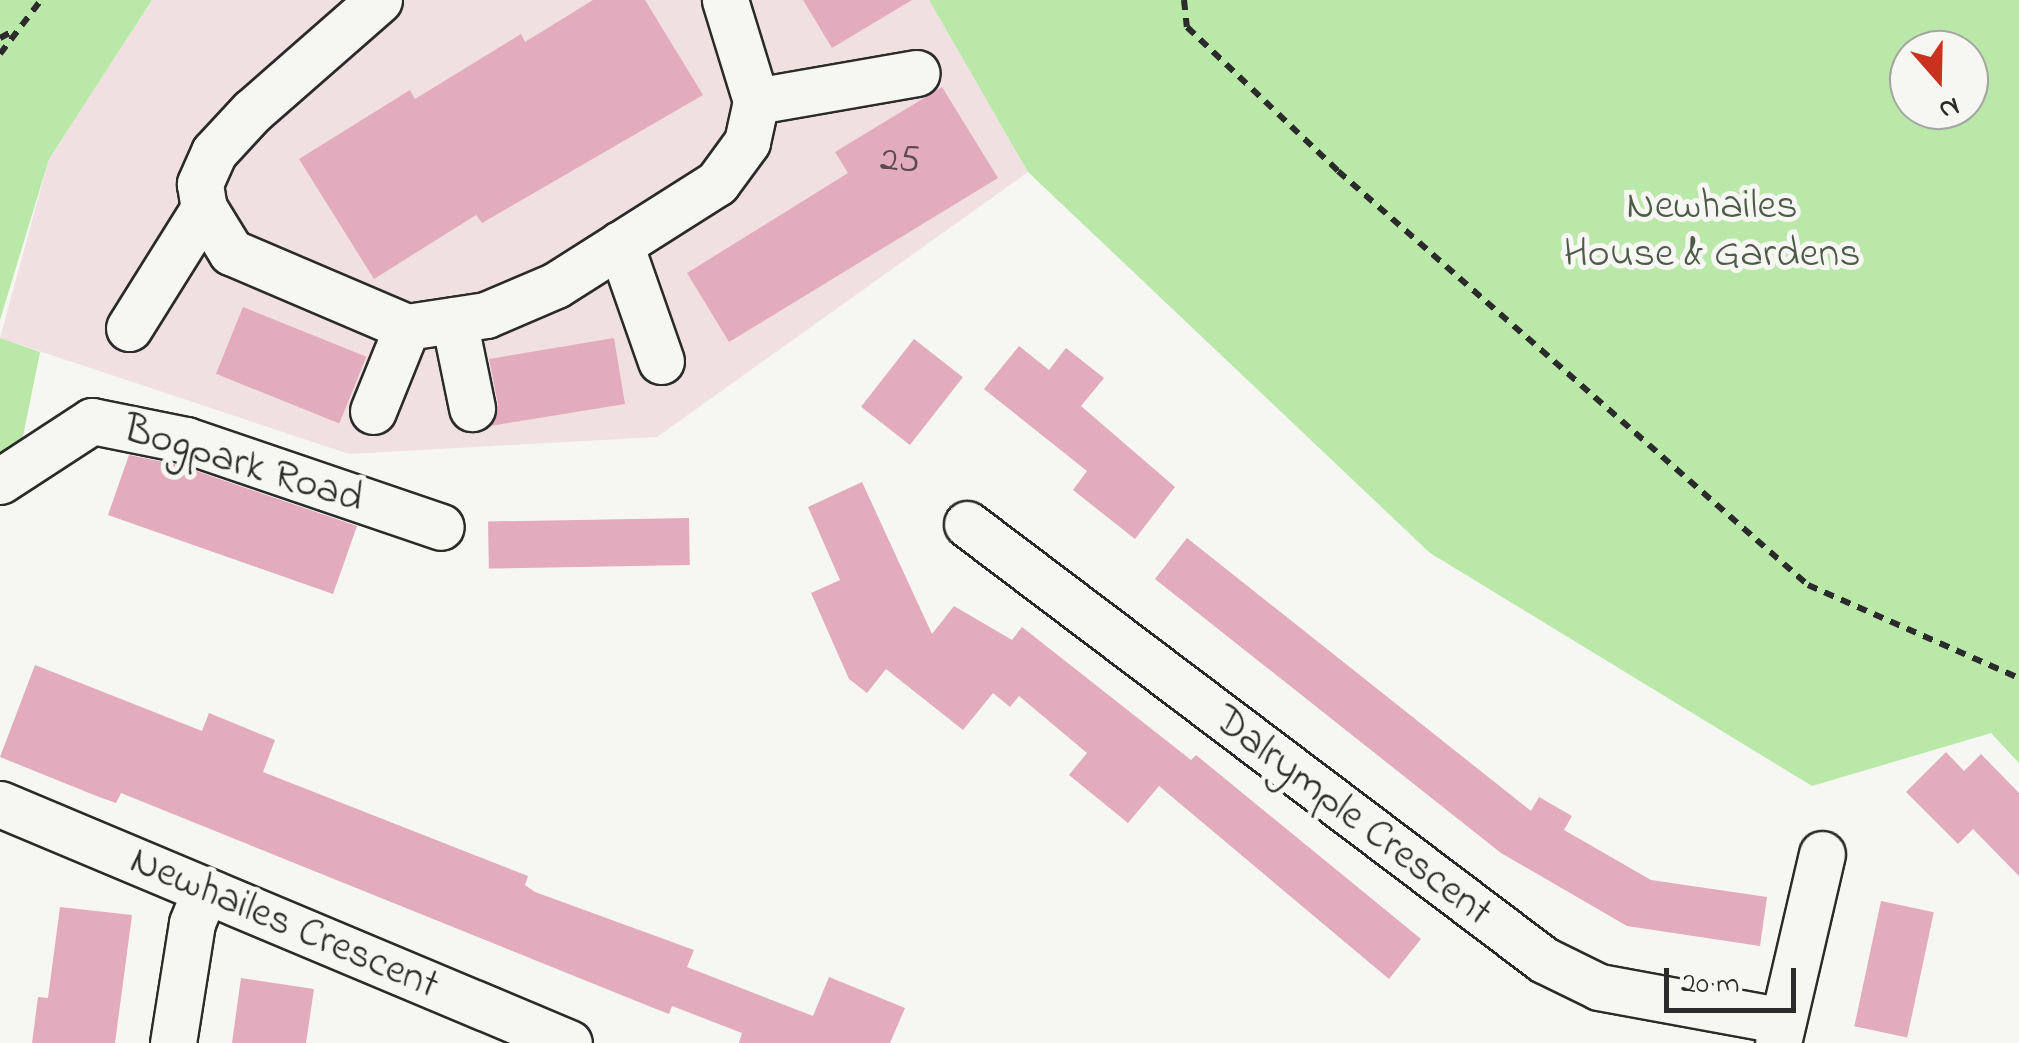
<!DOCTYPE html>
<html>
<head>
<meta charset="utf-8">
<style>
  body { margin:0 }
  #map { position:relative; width:2019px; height:1043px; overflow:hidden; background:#f6f6f2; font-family:"Indie Flower",sans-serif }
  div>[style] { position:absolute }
  .built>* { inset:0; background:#f0e0e2 }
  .green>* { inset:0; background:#b9e8a8 }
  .building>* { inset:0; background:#e3abbe; transform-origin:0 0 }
  .path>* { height:6px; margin-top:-3px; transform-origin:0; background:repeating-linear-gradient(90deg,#2b2b2b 0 10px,transparent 0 18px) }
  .roads { filter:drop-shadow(2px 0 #2b2b2b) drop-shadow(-2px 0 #2b2b2b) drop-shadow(0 2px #2b2b2b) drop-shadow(0 -2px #2b2b2b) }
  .minor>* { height:45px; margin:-22.5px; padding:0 22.5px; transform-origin:22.5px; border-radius:22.5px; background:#f6f6f2 }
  span { translate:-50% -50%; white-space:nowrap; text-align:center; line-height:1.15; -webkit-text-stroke:10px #f6f6f2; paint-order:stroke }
  .number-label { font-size:38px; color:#594b50 }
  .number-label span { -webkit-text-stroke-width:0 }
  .park-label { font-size:42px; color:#4e5a4a }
  .street-label { font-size:42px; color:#2b2b2b }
  .north { position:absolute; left:1889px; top:30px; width:100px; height:100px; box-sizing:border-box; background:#f6f6f2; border:2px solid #a5a5a2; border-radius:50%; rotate:160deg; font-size:28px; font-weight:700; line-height:40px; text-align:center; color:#2b2b2b }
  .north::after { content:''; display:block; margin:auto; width:35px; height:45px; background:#c8321e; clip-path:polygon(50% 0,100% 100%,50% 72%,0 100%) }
  .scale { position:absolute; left:1664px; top:968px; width:132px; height:45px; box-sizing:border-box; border:5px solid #2b2b2b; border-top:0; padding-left:12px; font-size:30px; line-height:35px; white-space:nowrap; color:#2b2b2b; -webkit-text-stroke:8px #f6f6f2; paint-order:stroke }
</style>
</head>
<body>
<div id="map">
  <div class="built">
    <div style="clip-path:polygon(152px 0,929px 0,1028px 172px,657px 437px,349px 454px,0 338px,49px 159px)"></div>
  </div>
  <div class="green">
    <div style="clip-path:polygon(0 0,152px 0,49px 159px,0 320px)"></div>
    <div style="clip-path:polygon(evenodd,929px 0,2019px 0,2019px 763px,1991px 733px,1812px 786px,1430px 553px,1028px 172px,929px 0,1909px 50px,1969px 50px,1969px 110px,1909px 110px,1909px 50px)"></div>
    <div style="clip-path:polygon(0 338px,40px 352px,18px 461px,0 468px)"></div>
  </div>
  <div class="building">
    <div style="clip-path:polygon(593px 0,645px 0,703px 95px,482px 223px,476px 215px,374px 279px,299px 159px,410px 90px,415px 99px,521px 34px,525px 42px)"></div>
    <div style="clip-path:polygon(803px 0,912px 0,832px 48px)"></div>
    <div style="clip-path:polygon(942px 87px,998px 178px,729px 342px,687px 273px,848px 173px,835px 152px)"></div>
    <div style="left:243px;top:307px;width:133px;height:72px;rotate:22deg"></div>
    <div style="clip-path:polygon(614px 338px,625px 404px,490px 426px,498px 404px,489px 359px)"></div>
    <div style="left:914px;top:339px;width:62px;height:86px;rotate:38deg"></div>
    <div style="clip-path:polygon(1019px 346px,1049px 370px,1066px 348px,1104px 378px,1081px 406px,1175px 487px,1135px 539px,1073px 490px,1087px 471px,984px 389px)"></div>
    <div style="clip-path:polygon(129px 455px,179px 465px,357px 526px,333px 594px,108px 515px)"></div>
    <div style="clip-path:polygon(862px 482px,932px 634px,954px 606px,1012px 640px,1022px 627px,1191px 760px,1196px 755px,1421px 939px,1389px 979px,1159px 786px,1128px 823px,1069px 775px,1087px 753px,1019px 696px,1010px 707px,993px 693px,963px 730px,886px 669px,867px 693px,849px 679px,811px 593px,840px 580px,808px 507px)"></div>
    <div style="left:689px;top:518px;width:47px;height:201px;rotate:89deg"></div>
    <div style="clip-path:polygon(1187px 538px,1531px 811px,1539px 797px,1572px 816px,1564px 830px,1651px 880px,1767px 897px,1760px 946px,1627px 926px,1501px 853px,1155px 579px)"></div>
    <div style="clip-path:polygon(35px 665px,202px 731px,209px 713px,275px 740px,263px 772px,528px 876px,525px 885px,535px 892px,694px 950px,687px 967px,813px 1016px,829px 977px,905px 1008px,890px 1043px,739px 1043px,742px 1033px,672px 1006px,669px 1014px,651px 1007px,121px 793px,116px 803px,94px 795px,0 757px)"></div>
    <div style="clip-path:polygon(1946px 752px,1964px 771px,1981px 754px,2019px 793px,2019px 876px,1973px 829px,1958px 844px,1906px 792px)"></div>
    <div style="left:1881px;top:901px;width:54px;height:128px;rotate:12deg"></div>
    <div style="clip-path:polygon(60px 907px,132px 915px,115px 1043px,32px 1043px,38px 997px,48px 998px)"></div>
    <div style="clip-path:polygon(241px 978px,314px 989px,306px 1043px,232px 1043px)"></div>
  </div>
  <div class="path">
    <div style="left:1184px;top:0;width:27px;rotate:84deg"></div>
    <div style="left:1187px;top:27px;width:209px;rotate:43.6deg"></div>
    <div style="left:1338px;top:171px;width:626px;rotate:41.38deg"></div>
    <div style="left:1808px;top:585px;width:231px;rotate:23.8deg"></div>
    <div style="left:0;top:38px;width:17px;rotate:-28deg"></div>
    <div style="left:0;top:54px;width:68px;rotate:-52.8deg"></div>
  </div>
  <div class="roads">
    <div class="minor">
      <div style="left:379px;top:0;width:169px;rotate:138.8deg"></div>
      <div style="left:252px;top:111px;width:56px;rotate:132.8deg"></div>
      <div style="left:214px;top:152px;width:35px;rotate:114deg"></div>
      <div style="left:200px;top:184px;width:24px;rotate:81deg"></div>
      <div style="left:204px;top:208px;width:52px;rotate:58.5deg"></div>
      <div style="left:231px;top:252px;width:191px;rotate:23.1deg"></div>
      <div style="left:407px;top:327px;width:80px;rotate:-8.6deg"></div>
      <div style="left:486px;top:315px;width:76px;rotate:-23.2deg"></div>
      <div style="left:556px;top:285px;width:191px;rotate:-32.4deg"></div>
      <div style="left:717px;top:183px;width:51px;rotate:-53.8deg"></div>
      <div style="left:747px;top:142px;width:42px;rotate:-77.6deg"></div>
      <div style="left:756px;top:101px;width:106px;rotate:-107.1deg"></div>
      <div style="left:756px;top:101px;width:163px;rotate:-9.9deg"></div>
      <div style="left:620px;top:244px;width:124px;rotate:70.7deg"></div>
      <div style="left:454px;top:320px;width:90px;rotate:78.4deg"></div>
      <div style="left:129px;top:328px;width:142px;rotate:-58deg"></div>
      <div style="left:373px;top:411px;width:91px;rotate:-68deg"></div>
      <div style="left:0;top:481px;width:110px;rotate:-33.1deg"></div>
      <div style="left:92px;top:421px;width:96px;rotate:11.4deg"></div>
      <div style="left:186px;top:440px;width:269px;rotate:18.8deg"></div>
      <div style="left:967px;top:524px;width:723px;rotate:37.08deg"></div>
      <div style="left:1544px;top:960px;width:61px;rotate:26.1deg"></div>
      <div style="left:1599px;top:987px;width:183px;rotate:10.4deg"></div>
      <div style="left:0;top:804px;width:617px;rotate:22.78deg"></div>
      <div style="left:173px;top:1043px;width:121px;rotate:-81deg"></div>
      <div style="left:192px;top:923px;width:35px;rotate:-68deg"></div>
      <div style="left:1778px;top:1043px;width:194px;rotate:-76.9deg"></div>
    </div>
  </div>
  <div class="number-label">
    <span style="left:900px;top:162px">25</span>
  </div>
  <div class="park-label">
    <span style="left:1712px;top:231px">Newhailes<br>House &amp; Gardens</span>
  </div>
  <div class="street-label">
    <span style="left:243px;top:465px;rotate:17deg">Bogpark Road</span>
    <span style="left:1352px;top:817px;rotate:37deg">Dalrymple Crescent</span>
    <span style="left:284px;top:924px;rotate:23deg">Newhailes Crescent</span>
  </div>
  <div class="north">N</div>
  <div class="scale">20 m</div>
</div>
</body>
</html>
